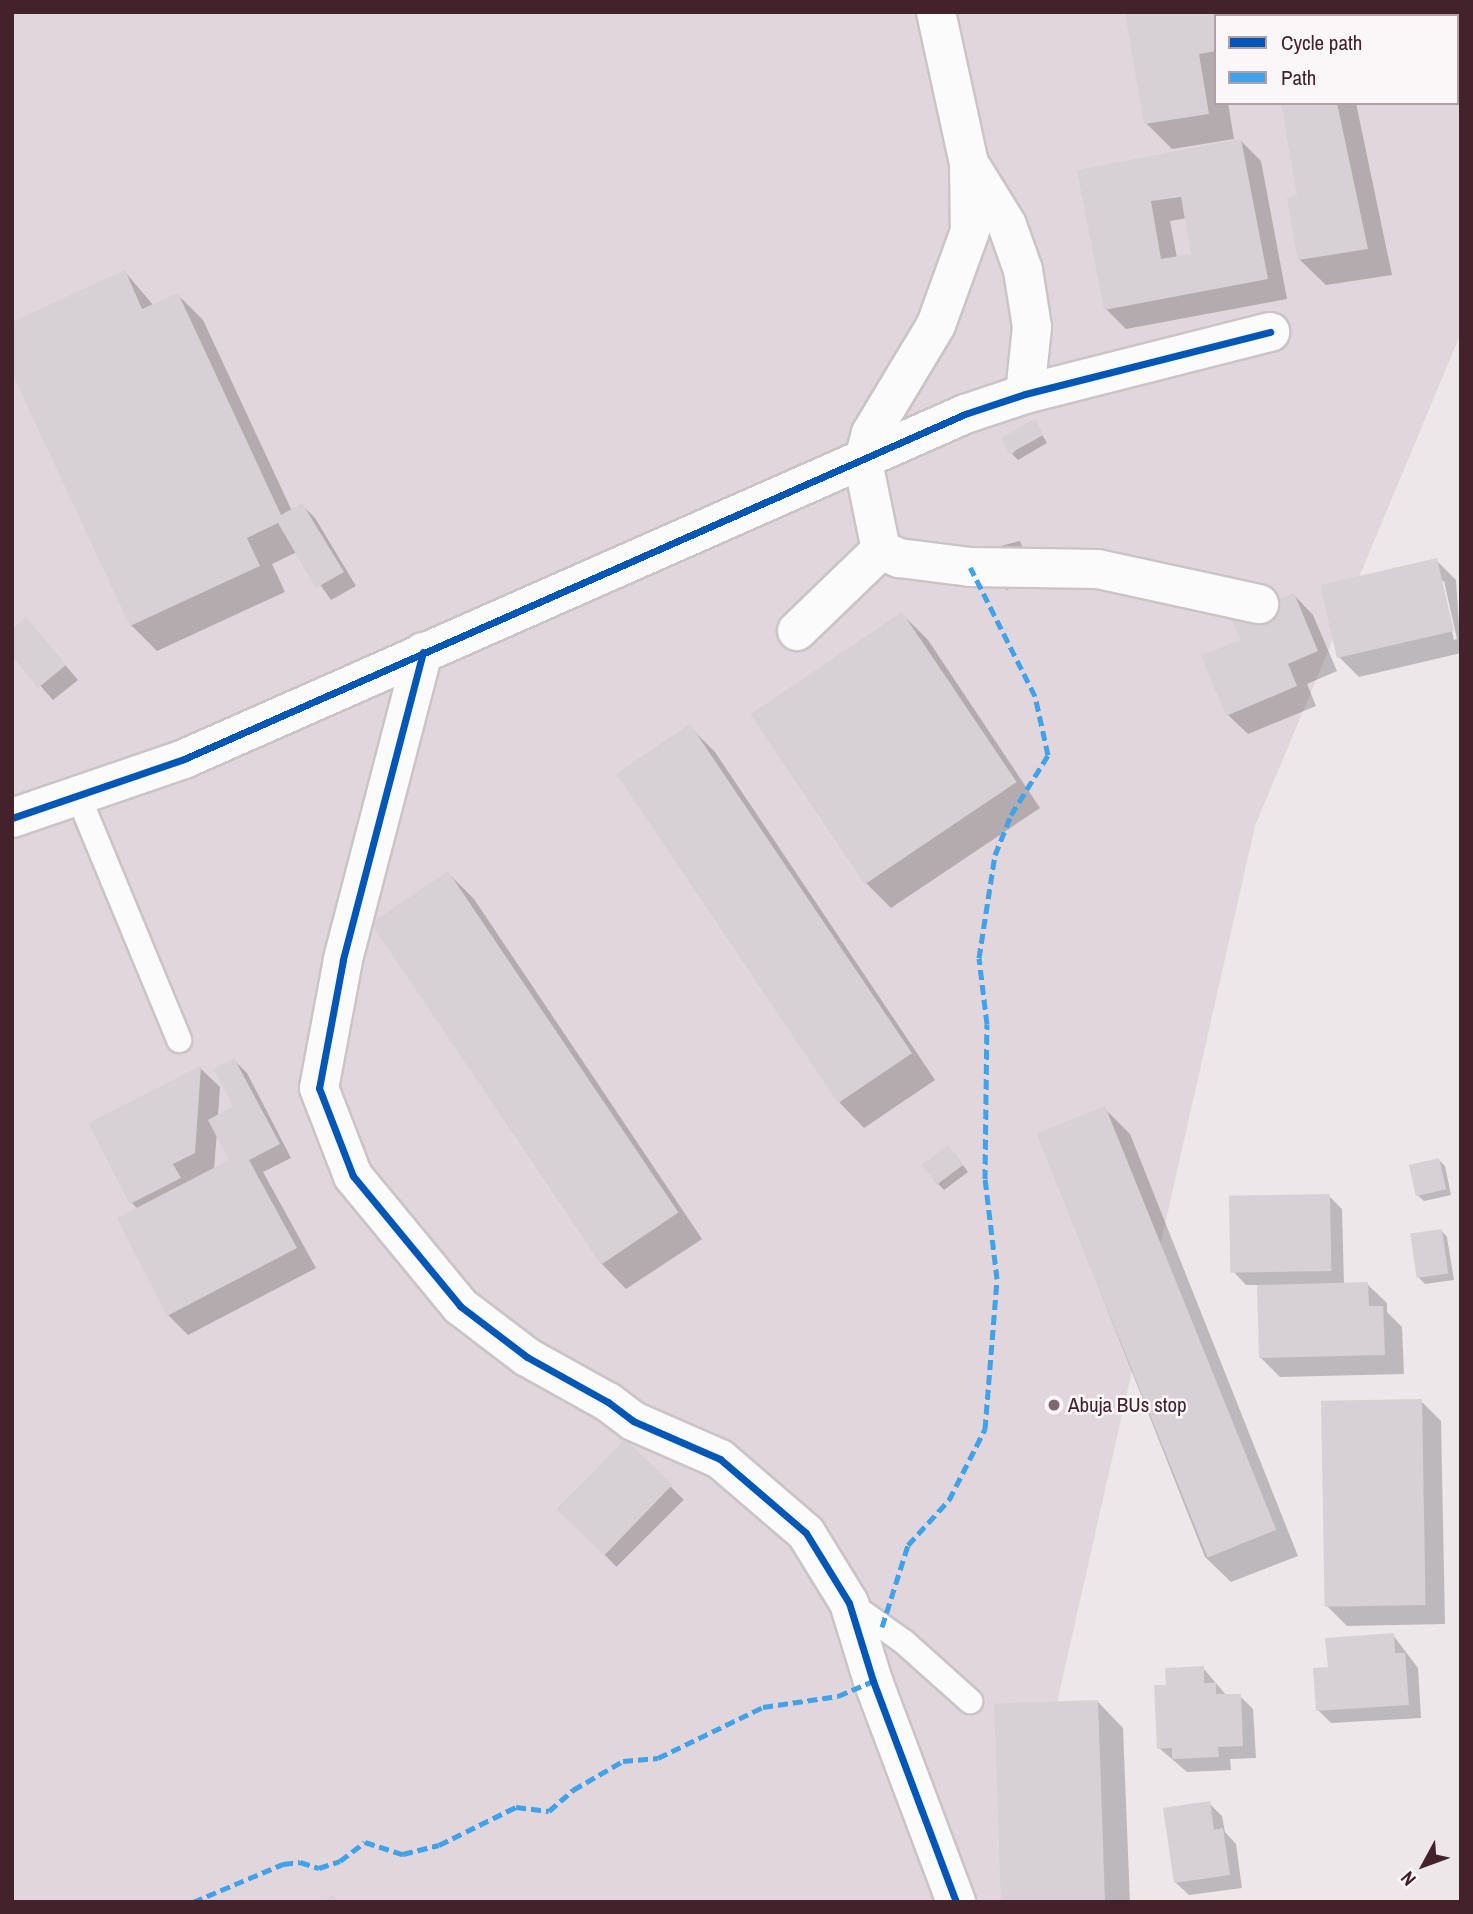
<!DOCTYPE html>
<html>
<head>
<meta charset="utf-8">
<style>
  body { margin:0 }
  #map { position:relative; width:1473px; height:1914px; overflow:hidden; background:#ede7ea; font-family:"Archivo Narrow",sans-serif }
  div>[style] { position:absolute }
  .built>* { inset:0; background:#e1d6db }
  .shadow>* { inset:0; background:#0003; transform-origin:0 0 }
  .building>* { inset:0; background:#d7d0d4; transform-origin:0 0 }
  .roads { filter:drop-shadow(2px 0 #cac4c7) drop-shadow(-2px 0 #cac4c7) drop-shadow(0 2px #cac4c7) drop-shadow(0 -2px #cac4c7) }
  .lane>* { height:24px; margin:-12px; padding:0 12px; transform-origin:12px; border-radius:12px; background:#fcfbfc }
  .street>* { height:38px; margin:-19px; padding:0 19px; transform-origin:19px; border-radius:19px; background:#fcfbfc }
  .quiet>* { height:5px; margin-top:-2.5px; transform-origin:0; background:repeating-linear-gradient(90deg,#3fa2eb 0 10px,transparent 0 15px) }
  .cycleway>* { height:7px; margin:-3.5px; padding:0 3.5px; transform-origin:3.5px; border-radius:3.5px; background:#0057b8 }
  .dots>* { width:19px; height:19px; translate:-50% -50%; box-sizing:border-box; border:4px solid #fbf6f8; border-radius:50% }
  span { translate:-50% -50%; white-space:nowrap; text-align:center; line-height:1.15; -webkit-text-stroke:5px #fbf6f8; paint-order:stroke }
  .poi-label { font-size:21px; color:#43222b }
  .left { translate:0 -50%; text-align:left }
  .frame { position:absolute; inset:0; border:14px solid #43222b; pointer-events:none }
  .legend { position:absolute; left:1214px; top:14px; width:245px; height:91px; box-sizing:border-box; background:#fbf6f8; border:2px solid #b1a1a6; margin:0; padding:9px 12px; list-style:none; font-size:21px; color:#43222b }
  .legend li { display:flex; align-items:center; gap:14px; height:35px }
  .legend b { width:35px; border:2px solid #b1a1a6 }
  .north { position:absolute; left:1389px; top:1830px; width:70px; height:70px; -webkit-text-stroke:5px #fbf6f8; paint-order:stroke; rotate:229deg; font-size:19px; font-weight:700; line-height:28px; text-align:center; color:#43222b }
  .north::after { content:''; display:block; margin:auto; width:24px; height:32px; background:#43222b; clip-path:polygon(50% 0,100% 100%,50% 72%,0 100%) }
</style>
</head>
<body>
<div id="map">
  <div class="built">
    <div style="clip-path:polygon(evenodd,12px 12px,1461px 12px,1461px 333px,1255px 826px,1012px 1902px,12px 1902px,12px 12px,1216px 16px,1457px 16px,1457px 103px,1216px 103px,1216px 16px)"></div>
  </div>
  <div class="shadow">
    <div style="clip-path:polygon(1127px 12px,1337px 12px,1338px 16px,1216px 16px,1216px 103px,1228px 103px,1234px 139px,1172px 149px,1146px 123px)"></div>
    <div style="clip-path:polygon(1283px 103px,1356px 103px,1392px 275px,1326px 285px,1300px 260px,1299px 198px)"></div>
    <div style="clip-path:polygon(evenodd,1241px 141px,1261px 161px,1287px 299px,1126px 329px,1106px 309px,1079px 171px,1241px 141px,1187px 218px,1193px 256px,1177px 258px,1170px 221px,1187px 218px)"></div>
    <div style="clip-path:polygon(125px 272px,154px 306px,178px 295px,203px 320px,292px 511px,302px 505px,315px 518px,356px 586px,331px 600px,297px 552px,272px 564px,285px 592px,157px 651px,131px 625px)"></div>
    <div style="clip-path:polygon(1037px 426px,1047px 443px,1018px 460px,1012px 454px)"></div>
    <div style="clip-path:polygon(1020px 541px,1037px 581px,1006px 590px,989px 549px)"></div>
    <div style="clip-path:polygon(evenodd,1436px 560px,1456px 580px,1461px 653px,1359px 677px,1339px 657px,1436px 560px,1440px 581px,1444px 581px,1457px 639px,1454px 640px,1440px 581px)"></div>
    <div style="clip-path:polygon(1294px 595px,1313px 615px,1337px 671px,1307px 684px,1316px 706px,1248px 734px,1228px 715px,1243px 640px)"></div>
    <div style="clip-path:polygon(902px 614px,928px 640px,1040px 808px,891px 908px,865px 882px)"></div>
    <div style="clip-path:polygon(26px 619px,78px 680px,53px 700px,12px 654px)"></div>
    <div style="clip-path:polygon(690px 727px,715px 752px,935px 1080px,864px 1128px,839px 1102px,619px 774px)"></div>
    <div style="clip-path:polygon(448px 873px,474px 899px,702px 1239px,626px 1289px,601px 1263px)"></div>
    <div style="clip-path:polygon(evenodd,234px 1060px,247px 1073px,291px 1158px,263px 1172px,316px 1268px,188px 1335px,168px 1315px,138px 1209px,132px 1203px,200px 1068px,220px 1087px,218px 1116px,235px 1107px,234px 1060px,217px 1132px,232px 1160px,214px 1169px,217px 1132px)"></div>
    <div style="clip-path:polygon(1104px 1108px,1130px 1134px,1298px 1556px,1231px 1582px,1205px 1557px,1038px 1134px)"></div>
    <div style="clip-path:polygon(954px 1153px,968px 1172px,944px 1190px,938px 1184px)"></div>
    <div style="clip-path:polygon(1439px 1160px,1445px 1166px,1451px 1195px,1424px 1201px,1417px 1195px)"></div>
    <div style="clip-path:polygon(1329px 1196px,1342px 1209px,1344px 1284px,1367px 1284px,1387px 1303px,1387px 1312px,1402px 1327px,1404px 1374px,1280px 1377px,1260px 1357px,1258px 1285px,1246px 1285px,1233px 1271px)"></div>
    <div style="clip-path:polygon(1441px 1230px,1447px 1237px,1454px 1280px,1425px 1284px,1419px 1278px)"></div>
    <div style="clip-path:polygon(1421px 1401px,1441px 1421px,1445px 1624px,1347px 1626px,1327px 1606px)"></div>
    <div style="left:625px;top:1441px;width:83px;height:95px;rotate:45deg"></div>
    <div style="clip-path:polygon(1393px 1635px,1418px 1668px,1421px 1718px,1331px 1723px,1318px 1710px)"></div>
    <div style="clip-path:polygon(1203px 1668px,1227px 1696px,1240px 1696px,1253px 1709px,1256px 1758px,1230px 1759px,1231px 1770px,1187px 1772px,1159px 1748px,1168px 1686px)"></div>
    <div style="clip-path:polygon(1098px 1702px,1123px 1728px,1130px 1902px,1002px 1902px)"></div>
    <div style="clip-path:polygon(1209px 1803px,1222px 1816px,1225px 1832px,1236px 1844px,1242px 1888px,1189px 1895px,1175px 1882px)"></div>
  </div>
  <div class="building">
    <div style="clip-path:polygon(1125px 12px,1318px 12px,1318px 16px,1216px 16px,1216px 51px,1199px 54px,1209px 114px,1144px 124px)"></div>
    <div style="clip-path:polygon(1281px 103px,1337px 103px,1368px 249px,1298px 260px,1287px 198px,1297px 196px)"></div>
    <div style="clip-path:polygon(evenodd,1241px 139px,1268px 279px,1104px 310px,1077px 170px,1241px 139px,1181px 197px,1191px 254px,1161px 259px,1151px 201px,1181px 197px)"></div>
    <div style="clip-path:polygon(125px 270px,142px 309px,178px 293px,281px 515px,302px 503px,344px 572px,316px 588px,278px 523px,247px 538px,260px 566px,130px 626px,12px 373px,12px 322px)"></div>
    <div style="left:1035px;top:419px;width:18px;height:39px;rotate:61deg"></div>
    <div style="left:1437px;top:558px;width:75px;height:120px;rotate:77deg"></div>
    <div style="clip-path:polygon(1294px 593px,1318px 651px,1288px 664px,1297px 686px,1226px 716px,1201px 655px,1241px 640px,1231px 619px)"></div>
    <div style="left:902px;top:612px;width:205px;height:183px;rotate:56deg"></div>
    <div style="clip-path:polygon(26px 617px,66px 665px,38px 688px,12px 656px,12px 629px)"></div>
    <div style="left:690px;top:724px;width:397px;height:89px;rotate:56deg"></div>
    <div style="left:448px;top:871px;width:412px;height:93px;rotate:56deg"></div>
    <div style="clip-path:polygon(234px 1058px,280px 1144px,249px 1160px,297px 1248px,167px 1316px,117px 1218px,229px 1160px,208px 1120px,233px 1106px,214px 1069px)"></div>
    <div style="clip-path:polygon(201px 1066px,195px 1153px,173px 1164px,181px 1178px,130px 1204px,88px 1123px)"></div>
    <div style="left:1105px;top:1106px;width:457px;height:74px;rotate:68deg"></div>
    <div style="left:948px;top:1145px;width:25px;height:33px;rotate:53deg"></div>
    <div style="left:1439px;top:1158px;width:32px;height:31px;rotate:77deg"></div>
    <div style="left:1330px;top:1194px;width:77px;height:101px;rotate:89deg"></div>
    <div style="left:1442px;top:1229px;width:45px;height:32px;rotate:82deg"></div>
    <div style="clip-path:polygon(1368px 1282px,1369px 1306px,1383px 1306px,1385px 1355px,1259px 1358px,1257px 1285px)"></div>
    <div style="left:1422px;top:1399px;width:206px;height:101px;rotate:89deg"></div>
    <div style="left:625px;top:1439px;width:66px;height:98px;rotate:44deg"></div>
    <div style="clip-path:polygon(1394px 1633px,1395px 1653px,1405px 1653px,1409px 1705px,1316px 1711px,1313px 1668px,1328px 1667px,1325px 1638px)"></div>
    <div style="clip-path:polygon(1204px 1666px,1204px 1683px,1216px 1683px,1216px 1694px,1241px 1694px,1243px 1746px,1218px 1747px,1219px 1757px,1172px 1759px,1172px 1748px,1157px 1749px,1154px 1685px,1166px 1685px,1165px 1668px)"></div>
    <div style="left:1098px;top:1700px;width:202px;height:104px;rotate:88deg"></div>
    <div style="clip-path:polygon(1210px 1801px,1214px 1830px,1223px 1828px,1230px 1875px,1174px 1883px,1163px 1808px)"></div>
    <div style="clip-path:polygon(332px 1895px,338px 1902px,324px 1902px)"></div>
  </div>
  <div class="roads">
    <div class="lane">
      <div style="left:79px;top:798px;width:262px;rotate:67.5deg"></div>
      <div style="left:849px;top:1603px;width:67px;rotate:35.3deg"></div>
      <div style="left:904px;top:1642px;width:89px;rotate:41.8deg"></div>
    </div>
    <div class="street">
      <div style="left:936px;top:12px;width:155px;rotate:77.7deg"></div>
      <div style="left:969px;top:163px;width:68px;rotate:89.2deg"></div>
      <div style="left:970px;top:231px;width:100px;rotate:109.9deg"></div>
      <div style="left:936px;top:325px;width:126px;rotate:121deg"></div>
      <div style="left:871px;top:433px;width:30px;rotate:105deg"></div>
      <div style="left:863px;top:462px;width:90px;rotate:78.4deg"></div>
      <div style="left:881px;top:550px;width:20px;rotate:24deg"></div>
      <div style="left:899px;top:558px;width:72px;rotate:7.2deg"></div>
      <div style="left:970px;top:567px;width:128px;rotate:0.9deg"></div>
      <div style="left:1098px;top:569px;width:165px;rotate:12.3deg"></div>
      <div style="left:970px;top:165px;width:70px;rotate:58.3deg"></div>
      <div style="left:1007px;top:225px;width:48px;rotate:70.4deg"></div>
      <div style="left:1023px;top:270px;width:58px;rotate:81deg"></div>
      <div style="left:1032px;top:327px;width:67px;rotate:96deg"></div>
      <div style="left:797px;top:631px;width:117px;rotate:-44deg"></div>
      <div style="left:423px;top:652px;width:318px;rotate:104.6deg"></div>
      <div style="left:343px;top:960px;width:130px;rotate:100.6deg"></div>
      <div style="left:319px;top:1088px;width:94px;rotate:68.9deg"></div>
      <div style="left:353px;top:1176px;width:168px;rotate:50.5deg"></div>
      <div style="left:460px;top:1306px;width:84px;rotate:37.3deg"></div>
      <div style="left:527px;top:1357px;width:93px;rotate:29.1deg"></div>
      <div style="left:608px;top:1402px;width:31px;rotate:37deg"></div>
      <div style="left:633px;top:1421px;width:95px;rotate:23.6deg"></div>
      <div style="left:720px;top:1459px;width:113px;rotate:40.7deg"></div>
      <div style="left:806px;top:1533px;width:82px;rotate:58.4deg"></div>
      <div style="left:849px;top:1603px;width:82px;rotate:72.9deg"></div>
      <div style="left:873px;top:1681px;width:236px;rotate:69.4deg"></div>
      <div style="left:12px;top:818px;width:182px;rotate:-18.9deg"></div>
      <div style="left:184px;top:759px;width:854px;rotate:-23.83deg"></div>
      <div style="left:965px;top:414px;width:63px;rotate:-18.4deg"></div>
      <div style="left:1025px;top:394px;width:253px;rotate:-14.2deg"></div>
    </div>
  </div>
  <div class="quiet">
    <div style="left:882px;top:1627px;width:86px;rotate:-72.4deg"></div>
    <div style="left:908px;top:1545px;width:61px;rotate:-47.7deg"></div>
    <div style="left:949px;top:1500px;width:80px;rotate:-63.1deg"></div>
    <div style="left:985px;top:1429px;width:150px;rotate:-85.4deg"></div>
    <div style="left:997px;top:1279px;width:101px;rotate:-96.8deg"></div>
    <div style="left:985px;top:1179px;width:155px;rotate:-89.3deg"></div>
    <div style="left:987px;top:1024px;width:66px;rotate:-96.9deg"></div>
    <div style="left:979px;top:958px;width:104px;rotate:-81.2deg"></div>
    <div style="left:995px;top:855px;width:43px;rotate:-68.2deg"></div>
    <div style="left:1011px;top:815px;width:70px;rotate:-58.3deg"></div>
    <div style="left:1048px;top:755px;width:60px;rotate:-102.4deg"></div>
    <div style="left:1035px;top:696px;width:144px;rotate:-116.7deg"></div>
    <div style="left:193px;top:1902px;width:98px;rotate:-22.9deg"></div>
    <div style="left:283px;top:1864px;width:17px;rotate:-7deg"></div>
    <div style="left:300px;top:1862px;width:20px;rotate:18deg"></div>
    <div style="left:319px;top:1868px;width:22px;rotate:-18deg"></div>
    <div style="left:340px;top:1861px;width:31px;rotate:-37deg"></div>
    <div style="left:365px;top:1842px;width:40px;rotate:18deg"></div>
    <div style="left:403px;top:1854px;width:37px;rotate:-14deg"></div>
    <div style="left:439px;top:1845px;width:86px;rotate:-26.3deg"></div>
    <div style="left:516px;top:1807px;width:33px;rotate:7deg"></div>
    <div style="left:549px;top:1811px;width:32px;rotate:-41deg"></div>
    <div style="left:573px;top:1790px;width:58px;rotate:-30.1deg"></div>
    <div style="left:623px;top:1761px;width:35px;rotate:-5deg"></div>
    <div style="left:658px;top:1758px;width:117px;rotate:-25.9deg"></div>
    <div style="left:763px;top:1707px;width:76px;rotate:-8.3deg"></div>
    <div style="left:838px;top:1696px;width:38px;rotate:-23deg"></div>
  </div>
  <div class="cycleway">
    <div style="left:423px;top:652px;width:318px;rotate:104.6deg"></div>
    <div style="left:343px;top:960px;width:130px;rotate:100.6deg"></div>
    <div style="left:319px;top:1088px;width:94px;rotate:68.9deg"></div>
    <div style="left:353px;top:1176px;width:168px;rotate:50.5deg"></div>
    <div style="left:460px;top:1306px;width:84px;rotate:37.3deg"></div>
    <div style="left:527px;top:1357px;width:93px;rotate:29.1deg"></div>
    <div style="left:608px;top:1402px;width:31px;rotate:37deg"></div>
    <div style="left:633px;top:1421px;width:95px;rotate:23.6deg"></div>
    <div style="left:720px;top:1459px;width:113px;rotate:40.7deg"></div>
    <div style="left:806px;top:1533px;width:82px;rotate:58.4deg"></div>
    <div style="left:849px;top:1603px;width:82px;rotate:72.9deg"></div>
    <div style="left:873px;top:1681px;width:236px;rotate:69.4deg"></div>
    <div style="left:12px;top:818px;width:182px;rotate:-18.9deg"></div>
    <div style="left:184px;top:759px;width:854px;rotate:-23.83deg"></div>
    <div style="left:965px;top:414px;width:63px;rotate:-18.4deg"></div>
    <div style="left:1025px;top:394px;width:253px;rotate:-14.2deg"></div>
  </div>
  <div class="dots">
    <div style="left:1054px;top:1405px;background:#7e676e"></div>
  </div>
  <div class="poi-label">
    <span class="left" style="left:1068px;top:1405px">Abuja BUs stop</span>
  </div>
  <div class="frame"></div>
  <ul class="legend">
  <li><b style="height:9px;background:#0057b8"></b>Cycle path</li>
  <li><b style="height:9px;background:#3fa2eb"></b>Path</li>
  </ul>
  <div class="north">N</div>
</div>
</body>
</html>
